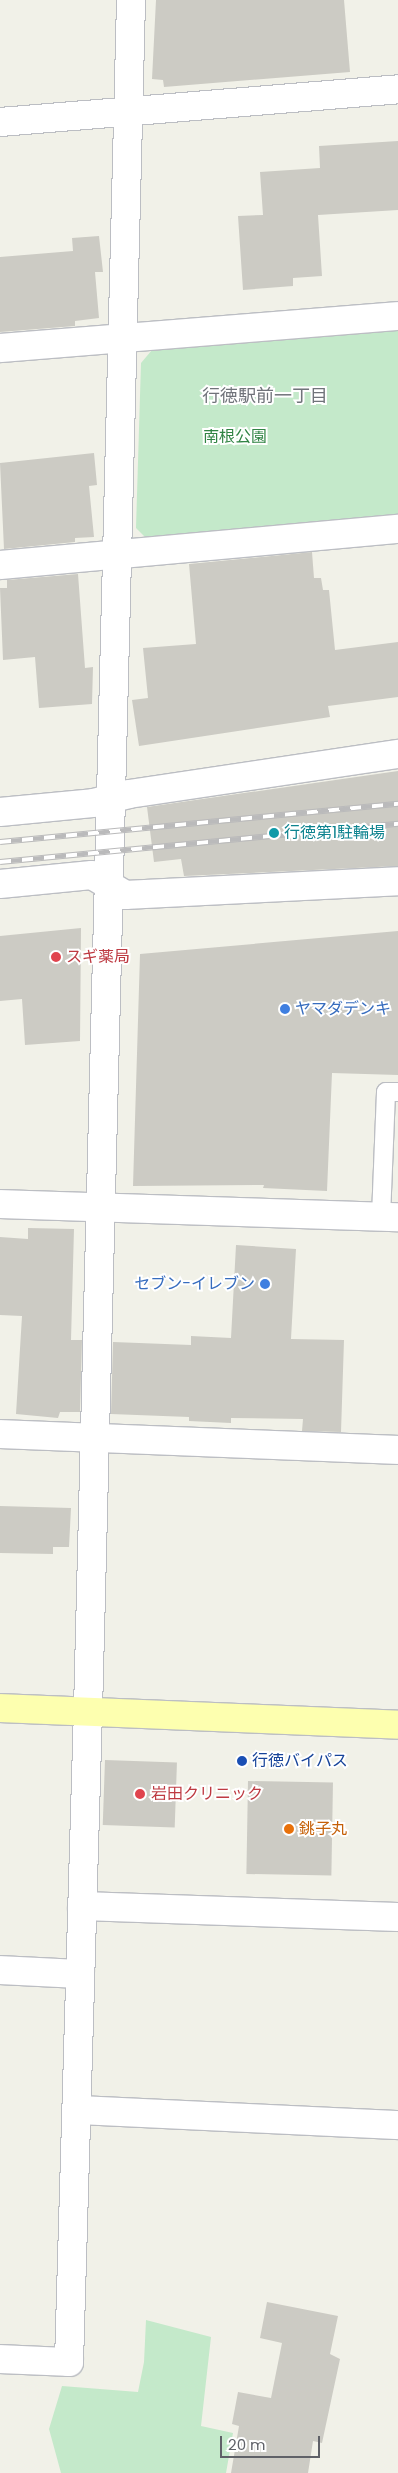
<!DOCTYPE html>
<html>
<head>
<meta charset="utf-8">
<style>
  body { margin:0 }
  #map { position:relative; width:398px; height:2473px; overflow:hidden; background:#f1f1e8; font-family:Poppins,"Noto Sans JP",sans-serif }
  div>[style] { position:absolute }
  .green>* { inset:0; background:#c4e9ca }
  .building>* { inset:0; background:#cccbc4; transform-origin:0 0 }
  .roads { filter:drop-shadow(1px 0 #bcbec3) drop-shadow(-1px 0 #bcbec3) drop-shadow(0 1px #bcbec3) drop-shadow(0 -1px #bcbec3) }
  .lane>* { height:18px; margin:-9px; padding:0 9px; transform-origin:9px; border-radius:9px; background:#fff }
  .street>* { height:28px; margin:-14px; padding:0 14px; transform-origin:14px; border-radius:14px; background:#fff }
  .secondary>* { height:28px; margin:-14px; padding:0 14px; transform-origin:14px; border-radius:14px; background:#fff }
  .primary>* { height:28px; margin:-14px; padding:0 14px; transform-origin:14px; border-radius:14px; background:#fdffaf }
  .rail>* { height:5.5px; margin-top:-2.75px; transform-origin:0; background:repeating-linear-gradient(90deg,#fff 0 11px,#bababb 0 22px); box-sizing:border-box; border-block:1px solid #bababb }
  .dots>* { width:14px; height:14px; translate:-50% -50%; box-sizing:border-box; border:2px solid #fff; border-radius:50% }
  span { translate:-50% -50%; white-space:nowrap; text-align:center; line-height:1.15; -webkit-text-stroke:4px #fff; paint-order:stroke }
  .park-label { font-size:16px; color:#318444 }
  .culture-label { font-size:16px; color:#0d838f }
  .left { translate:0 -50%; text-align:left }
  .health-label { font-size:16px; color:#be3a42 }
  .shop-label { font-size:16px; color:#366cbe }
  .right { translate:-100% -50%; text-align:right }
  .transit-label { font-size:16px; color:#164399 }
  .food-label { font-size:16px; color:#c56008 }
  .neighbourhood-label { font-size:18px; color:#70737a }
  .scale { position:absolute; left:220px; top:2436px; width:100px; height:22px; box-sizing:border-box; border:2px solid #5f6168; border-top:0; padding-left:6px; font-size:15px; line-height:18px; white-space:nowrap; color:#5f6168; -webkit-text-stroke:4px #fff; paint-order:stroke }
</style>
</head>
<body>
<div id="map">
  <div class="green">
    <div style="clip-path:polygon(398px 330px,398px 517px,146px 538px,136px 528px,141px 363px,152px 350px)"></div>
    <div style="clip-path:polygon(146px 2320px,211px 2337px,201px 2426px,233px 2433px,226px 2473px,61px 2473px,49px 2429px,62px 2386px,138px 2392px,144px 2362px)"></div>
  </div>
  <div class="building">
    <div style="clip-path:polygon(156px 0,344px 0,350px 72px,164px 87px,163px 80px,152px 79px)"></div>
    <div style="clip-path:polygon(398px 141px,398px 210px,318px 215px,322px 276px,293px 278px,293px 286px,243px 290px,238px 216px,263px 215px,260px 172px,320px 168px,319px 146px)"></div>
    <div style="clip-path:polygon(99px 236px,103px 272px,95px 272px,99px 318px,75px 321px,75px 326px,0 332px,0 257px,73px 251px,72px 238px)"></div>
    <div style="clip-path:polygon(94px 453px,97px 485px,89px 486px,94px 537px,75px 538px,75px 542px,4px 549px,0 463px)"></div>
    <div style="clip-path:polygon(312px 552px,314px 578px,321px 578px,323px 590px,329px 590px,335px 650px,398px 642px,398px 697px,328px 706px,330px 717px,139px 746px,132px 700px,148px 698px,143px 648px,196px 644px,189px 564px)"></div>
    <div style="clip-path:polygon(78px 574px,85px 668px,93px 667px,92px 704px,39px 708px,35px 657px,3px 660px,0 588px,7px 588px,7px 580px)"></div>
    <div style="clip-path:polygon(398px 771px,398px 866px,184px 876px,181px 859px,154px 862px,147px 807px)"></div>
    <div style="clip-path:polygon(81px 928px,80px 1041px,25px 1045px,22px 999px,0 1001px,0 936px)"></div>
    <div style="clip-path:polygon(398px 931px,398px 1075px,332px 1073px,327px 1191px,263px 1188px,264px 1185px,133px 1186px,140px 954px)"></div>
    <div style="clip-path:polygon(28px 1228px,74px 1229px,71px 1340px,82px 1340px,80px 1412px,60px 1412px,58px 1418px,16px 1414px,22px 1316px,0 1315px,0 1237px,28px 1239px)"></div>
    <div style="clip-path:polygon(236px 1245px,296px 1249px,291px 1339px,344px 1340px,341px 1432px,302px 1431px,303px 1419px,231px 1418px,231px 1423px,189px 1421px,189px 1417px,111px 1414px,113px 1342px,191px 1345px,191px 1336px,231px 1338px)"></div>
    <div style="clip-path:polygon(0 1506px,71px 1508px,69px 1547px,53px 1547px,53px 1554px,0 1553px)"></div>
    <div style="left:105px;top:1760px;width:72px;height:65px;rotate:2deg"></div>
    <div style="left:248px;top:1781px;width:85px;height:93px;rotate:1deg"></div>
    <div style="clip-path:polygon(267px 2302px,338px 2316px,330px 2354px,340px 2359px,322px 2443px,313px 2441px,308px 2473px,231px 2473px,239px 2426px,232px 2424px,238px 2392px,271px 2398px,282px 2343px,260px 2338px)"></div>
  </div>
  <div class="roads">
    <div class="lane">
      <div style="left:381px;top:1217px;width:125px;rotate:-87.7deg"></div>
      <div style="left:386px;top:1092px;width:12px"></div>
    </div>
    <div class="street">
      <div style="left:0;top:348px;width:399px;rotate:-4.6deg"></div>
      <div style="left:0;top:565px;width:400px;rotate:-5.2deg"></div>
      <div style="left:0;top:812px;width:93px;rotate:-5.5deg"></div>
      <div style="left:93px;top:803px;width:37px;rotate:-14deg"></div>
      <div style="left:129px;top:794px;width:272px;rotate:-8.5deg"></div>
      <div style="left:0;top:884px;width:92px;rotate:-5.6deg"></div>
      <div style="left:92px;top:875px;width:39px;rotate:31deg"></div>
      <div style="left:125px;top:895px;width:273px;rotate:-2.9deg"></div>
      <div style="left:0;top:1204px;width:398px;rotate:1.9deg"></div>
      <div style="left:0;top:1434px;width:398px;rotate:2.3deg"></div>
      <div style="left:82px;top:1906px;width:316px;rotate:2deg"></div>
      <div style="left:0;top:1970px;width:80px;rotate:2.9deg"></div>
      <div style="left:77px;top:2110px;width:321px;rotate:2.7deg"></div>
      <div style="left:0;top:2359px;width:69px;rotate:2.5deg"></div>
      <div style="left:69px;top:2362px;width:651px;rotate:-88.33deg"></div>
    </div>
    <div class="secondary">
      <div style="left:0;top:122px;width:399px;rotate:-4.7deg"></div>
      <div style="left:88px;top:1711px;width:1712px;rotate:-88.56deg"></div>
    </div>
    <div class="primary">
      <div style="left:0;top:1708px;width:398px;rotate:2.4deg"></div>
    </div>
  </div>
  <div class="rail">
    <div style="left:0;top:842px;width:400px;rotate:-5.5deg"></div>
    <div style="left:0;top:862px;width:400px;rotate:-5.5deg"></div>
  </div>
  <div class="dots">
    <div style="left:274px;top:833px;background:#0f9aa8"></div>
    <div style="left:56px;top:957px;background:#e0444e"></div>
    <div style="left:285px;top:1009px;background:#3f7fe0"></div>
    <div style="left:265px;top:1284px;background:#3f7fe0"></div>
    <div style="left:242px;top:1761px;background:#1a4fb4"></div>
    <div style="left:140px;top:1794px;background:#e0444e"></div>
    <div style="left:289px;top:1829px;background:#e8710a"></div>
  </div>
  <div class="park-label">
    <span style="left:235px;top:437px">南根公園</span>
  </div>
  <div class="culture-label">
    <span class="left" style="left:284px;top:833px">行徳第1駐輪場</span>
  </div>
  <div class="health-label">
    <span class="left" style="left:66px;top:957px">スギ薬局</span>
    <span class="left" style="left:151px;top:1794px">岩田クリニック</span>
  </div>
  <div class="shop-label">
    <span class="left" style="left:295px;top:1009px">ヤマダデンキ</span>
    <span class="right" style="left:255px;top:1284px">セブン-イレブン</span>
  </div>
  <div class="transit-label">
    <span class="left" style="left:252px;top:1761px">行徳バイパス</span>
  </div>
  <div class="food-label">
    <span class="left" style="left:299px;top:1829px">銚子丸</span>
  </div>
  <div class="neighbourhood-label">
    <span style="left:265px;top:396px">行徳駅前一丁目</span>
  </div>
  <div class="scale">20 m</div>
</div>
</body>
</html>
